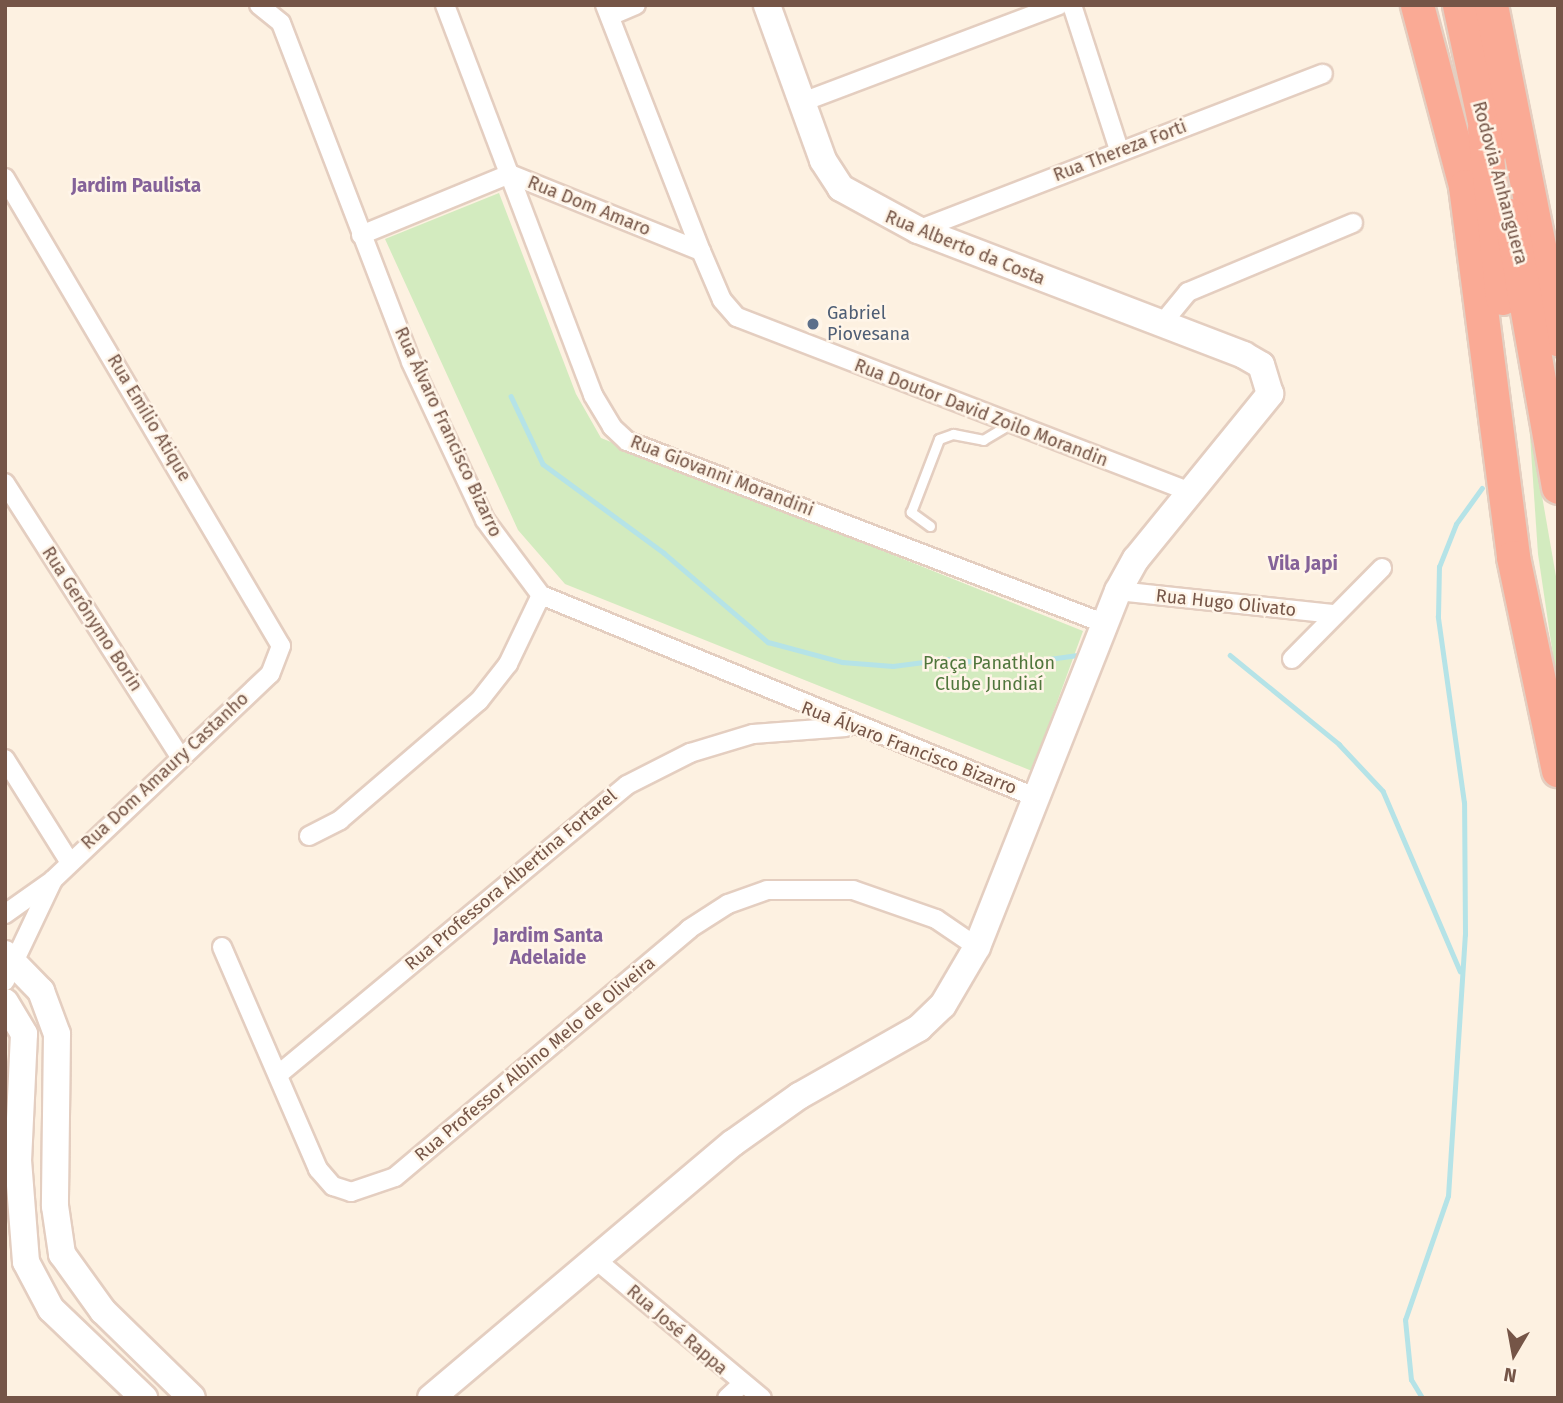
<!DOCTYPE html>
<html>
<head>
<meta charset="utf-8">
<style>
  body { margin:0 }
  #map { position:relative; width:1563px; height:1403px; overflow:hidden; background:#fdf1e1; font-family:"Fira Sans",sans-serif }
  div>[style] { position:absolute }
  .green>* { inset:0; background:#d3ebbf }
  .stream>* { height:4.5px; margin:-2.25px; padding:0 2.25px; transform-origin:2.25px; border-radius:2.25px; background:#b5e3e7 }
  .roads { filter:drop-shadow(2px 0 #e4cec0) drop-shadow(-2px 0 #e4cec0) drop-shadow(0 2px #e4cec0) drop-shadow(0 -2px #e4cec0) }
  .lane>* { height:9px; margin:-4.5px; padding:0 4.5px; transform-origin:4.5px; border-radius:4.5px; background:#fff }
  .street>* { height:18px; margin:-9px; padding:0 9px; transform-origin:9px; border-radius:9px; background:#fff }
  .secondary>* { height:26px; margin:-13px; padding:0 13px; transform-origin:13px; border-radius:13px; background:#fff }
  .highway>* { height:33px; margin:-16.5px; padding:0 16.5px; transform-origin:16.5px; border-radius:16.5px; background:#faaa95 }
  .dots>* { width:19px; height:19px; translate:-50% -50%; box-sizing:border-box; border:4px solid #fff5e8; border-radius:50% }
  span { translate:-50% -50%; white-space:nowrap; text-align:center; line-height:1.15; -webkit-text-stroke:5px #fff5e8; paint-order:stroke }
  .street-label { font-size:18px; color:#755547 }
  .service-label { font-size:18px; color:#4e5e75 }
  .left { translate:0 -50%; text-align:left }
  .park-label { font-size:18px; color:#50763c }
  .neighbourhood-label { font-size:19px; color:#846299; font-weight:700 }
  .frame { position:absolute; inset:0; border:7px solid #755547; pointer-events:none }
  .north { position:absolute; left:1479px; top:1319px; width:70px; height:70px; -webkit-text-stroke:5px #fff5e8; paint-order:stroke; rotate:190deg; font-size:19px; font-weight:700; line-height:28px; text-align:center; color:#755547 }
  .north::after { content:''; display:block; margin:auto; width:24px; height:32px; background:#755547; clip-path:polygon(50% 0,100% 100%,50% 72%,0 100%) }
</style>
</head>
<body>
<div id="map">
  <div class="green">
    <div style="clip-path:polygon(499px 193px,576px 394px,601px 438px,1083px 631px,1032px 771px,565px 584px,518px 530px,385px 239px)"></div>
    <div style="clip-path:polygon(1529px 421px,1558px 588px,1558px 689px,1538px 554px)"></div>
  </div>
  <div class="stream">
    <div style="left:511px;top:396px;width:75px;rotate:64.8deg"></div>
    <div style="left:543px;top:464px;width:150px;rotate:36.3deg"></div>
    <div style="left:664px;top:553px;width:137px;rotate:40.6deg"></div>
    <div style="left:768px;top:642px;width:77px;rotate:15.1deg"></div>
    <div style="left:842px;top:662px;width:51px;rotate:4.5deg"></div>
    <div style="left:893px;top:666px;width:54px;rotate:-7.4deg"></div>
    <div style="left:947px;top:659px;width:60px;rotate:5.7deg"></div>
    <div style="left:1007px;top:665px;width:71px;rotate:-8.1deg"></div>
    <div style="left:1230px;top:655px;width:141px;rotate:39.2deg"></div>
    <div style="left:1339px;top:744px;width:64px;rotate:46.9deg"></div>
    <div style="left:1383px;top:791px;width:196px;rotate:66.8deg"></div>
    <div style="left:1422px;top:1398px;width:21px;rotate:-121deg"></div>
    <div style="left:1411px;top:1380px;width:60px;rotate:-95.7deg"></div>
    <div style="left:1405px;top:1320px;width:131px;rotate:-70.9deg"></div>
    <div style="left:1448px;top:1196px;width:262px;rotate:-86.3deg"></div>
    <div style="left:1465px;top:935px;width:132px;rotate:-90.4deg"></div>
    <div style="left:1464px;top:803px;width:188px;rotate:-98deg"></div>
    <div style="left:1438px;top:617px;width:50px;rotate:-88.9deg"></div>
    <div style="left:1439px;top:567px;width:46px;rotate:-68.4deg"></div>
    <div style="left:1456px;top:524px;width:44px;rotate:-54.2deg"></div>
  </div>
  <div class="roads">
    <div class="lane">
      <div style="left:930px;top:526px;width:24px;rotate:-144deg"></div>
      <div style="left:911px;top:512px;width:78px;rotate:-69deg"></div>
      <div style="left:939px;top:439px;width:15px;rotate:-20deg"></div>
      <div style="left:953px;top:434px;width:31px;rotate:11deg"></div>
      <div style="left:983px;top:440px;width:31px;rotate:-31deg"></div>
    </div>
    <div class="street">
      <div style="left:259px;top:5px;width:28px;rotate:39deg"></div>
      <div style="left:281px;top:23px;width:363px;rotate:69deg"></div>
      <div style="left:411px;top:362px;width:174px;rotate:64.9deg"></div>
      <div style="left:485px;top:520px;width:94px;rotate:53.3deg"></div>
      <div style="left:541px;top:595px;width:534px;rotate:22.24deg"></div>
      <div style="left:445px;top:5px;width:417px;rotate:69.2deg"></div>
      <div style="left:593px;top:395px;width:37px;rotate:59deg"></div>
      <div style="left:612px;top:427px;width:21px;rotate:43deg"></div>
      <div style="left:627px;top:441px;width:510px;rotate:20.92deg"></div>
      <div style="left:605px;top:5px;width:264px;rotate:68.7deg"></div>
      <div style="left:701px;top:251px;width:53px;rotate:66.8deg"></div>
      <div style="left:722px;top:300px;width:23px;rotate:49deg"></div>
      <div style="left:737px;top:317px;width:487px;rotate:21.1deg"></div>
      <div style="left:1072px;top:5px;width:152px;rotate:72deg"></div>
      <div style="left:610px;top:16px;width:28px;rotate:-23deg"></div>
      <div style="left:800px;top:103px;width:277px;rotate:-20.7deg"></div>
      <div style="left:5px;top:178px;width:543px;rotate:59.47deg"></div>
      <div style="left:281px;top:646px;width:30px;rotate:111deg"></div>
      <div style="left:270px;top:674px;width:299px;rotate:136.5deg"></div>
      <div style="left:53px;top:880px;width:59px;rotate:144.7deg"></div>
      <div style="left:918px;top:230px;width:434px;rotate:-21.1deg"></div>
      <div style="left:361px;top:235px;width:161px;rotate:-22.3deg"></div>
      <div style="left:510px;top:174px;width:206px;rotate:22deg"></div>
      <div style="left:1160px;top:326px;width:44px;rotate:-50.5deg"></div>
      <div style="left:1188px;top:292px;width:179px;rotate:-22.7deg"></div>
      <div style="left:5px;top:483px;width:323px;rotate:57.4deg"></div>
      <div style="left:1118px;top:591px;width:218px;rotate:6.1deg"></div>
      <div style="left:1292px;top:659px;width:128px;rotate:-45.3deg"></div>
      <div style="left:5px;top:759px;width:120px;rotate:57.9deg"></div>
      <div style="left:309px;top:836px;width:35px;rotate:-27deg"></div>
      <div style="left:340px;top:820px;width:183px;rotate:-40.6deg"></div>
      <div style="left:479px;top:701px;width:47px;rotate:-51.9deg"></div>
      <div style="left:508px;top:664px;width:76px;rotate:-64.4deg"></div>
      <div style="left:222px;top:947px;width:242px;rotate:66.6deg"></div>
      <div style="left:318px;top:1169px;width:23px;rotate:49deg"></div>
      <div style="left:333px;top:1186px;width:19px;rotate:18deg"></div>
      <div style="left:351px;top:1192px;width:46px;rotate:-18.8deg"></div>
      <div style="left:395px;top:1177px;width:385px;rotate:-40.1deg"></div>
      <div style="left:689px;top:929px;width:46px;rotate:-32.7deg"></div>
      <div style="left:728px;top:904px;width:41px;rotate:-19.7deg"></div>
      <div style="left:767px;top:890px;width:86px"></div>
      <div style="left:853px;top:890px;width:88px;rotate:19.3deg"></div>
      <div style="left:936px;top:919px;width:50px;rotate:34.3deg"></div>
      <div style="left:5px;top:981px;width:112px;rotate:-64.6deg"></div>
      <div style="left:279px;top:1074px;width:452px;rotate:-39.7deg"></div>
      <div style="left:627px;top:785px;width:71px;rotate:-26.9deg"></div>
      <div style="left:690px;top:753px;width:66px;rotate:-16.8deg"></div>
      <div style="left:753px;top:734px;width:93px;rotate:-4.3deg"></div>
      <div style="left:595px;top:1259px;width:217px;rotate:39.8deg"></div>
      <div style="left:727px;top:1398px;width:19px;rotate:-43deg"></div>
    </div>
    <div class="secondary">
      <div style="left:5px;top:954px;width:52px;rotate:45.8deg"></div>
      <div style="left:41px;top:991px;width:46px;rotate:69.6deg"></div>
      <div style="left:57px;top:1034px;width:172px;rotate:90.7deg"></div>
      <div style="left:55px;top:1206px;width:49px;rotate:81.7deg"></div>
      <div style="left:62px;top:1254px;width:70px;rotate:54.3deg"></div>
      <div style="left:103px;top:1311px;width:124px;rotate:44.3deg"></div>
      <div style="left:5px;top:1002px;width:37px;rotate:59deg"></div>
      <div style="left:24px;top:1034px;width:126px;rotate:92.7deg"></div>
      <div style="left:18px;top:1160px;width:102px;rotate:85.5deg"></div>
      <div style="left:26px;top:1262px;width:53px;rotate:62deg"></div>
      <div style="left:51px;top:1309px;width:129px;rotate:43.7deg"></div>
      <div style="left:431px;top:1398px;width:395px;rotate:-40.2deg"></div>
      <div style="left:733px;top:1143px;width:81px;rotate:-35.5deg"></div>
      <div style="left:799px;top:1096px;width:138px;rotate:-29.5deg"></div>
      <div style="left:919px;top:1028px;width:33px;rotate:-44deg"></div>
      <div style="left:943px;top:1005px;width:67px;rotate:-59.6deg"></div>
      <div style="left:977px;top:947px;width:383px;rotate:-68.4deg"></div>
      <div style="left:1118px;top:591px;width:37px;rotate:-61deg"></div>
      <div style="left:1136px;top:559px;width:213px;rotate:-50.9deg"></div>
      <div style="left:1270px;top:394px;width:30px;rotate:-107deg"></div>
      <div style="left:1261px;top:365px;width:20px;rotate:-150deg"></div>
      <div style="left:1244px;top:355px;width:349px;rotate:-159deg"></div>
      <div style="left:918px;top:230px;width:88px;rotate:-151.4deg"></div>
      <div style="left:841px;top:188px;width:33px;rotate:-123deg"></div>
      <div style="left:823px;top:160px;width:165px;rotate:-109.9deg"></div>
    </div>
    <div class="highway">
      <div style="left:1417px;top:5px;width:187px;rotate:75.1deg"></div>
      <div style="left:1465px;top:186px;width:374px;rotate:82.6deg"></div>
      <div style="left:1513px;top:557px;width:218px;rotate:78.1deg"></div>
      <div style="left:1459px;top:5px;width:148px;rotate:77.9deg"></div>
      <div style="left:1491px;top:5px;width:341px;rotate:78.7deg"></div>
      <div style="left:1484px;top:129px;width:170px;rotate:83.9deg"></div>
      <div style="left:1510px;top:215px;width:276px;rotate:80deg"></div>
    </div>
  </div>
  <div class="dots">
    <div style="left:813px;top:324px;background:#5c6f8a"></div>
  </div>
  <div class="street-label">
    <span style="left:1120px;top:151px;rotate:-21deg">Rua Thereza Forti</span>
    <span style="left:1500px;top:183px;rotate:75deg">Rodovia Anhanguera</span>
    <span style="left:589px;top:206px;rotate:22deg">Rua Dom Amaro</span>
    <span style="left:965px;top:248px;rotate:22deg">Rua Alberto da Costa</span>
    <span style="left:981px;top:413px;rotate:21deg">Rua Doutor David Zoilo Morandin</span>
    <span style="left:149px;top:418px;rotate:59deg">Rua Emílio Atique</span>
    <span style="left:448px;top:432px;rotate:65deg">Rua Álvaro Francisco Bizarro</span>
    <span style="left:722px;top:476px;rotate:21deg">Rua Giovanni Morandini</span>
    <span style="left:1226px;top:603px;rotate:6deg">Rua Hugo Olivato</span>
    <span style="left:92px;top:619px;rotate:57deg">Rua Gerônymo Borin</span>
    <span style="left:909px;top:748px;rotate:21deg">Rua Álvaro Francisco Bizarro</span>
    <span style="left:165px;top:771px;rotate:-43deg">Rua Dom Amaury Castanho</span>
    <span style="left:511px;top:880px;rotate:-40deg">Rua Professora Albertina Fortarel</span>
    <span style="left:535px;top:1059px;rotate:-40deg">Rua Professor Albino Melo de Oliveira</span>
    <span style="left:677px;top:1330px;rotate:41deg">Rua José Rappa</span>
  </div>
  <div class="service-label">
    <span class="left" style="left:827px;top:324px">Gabriel<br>Piovesana</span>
  </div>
  <div class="park-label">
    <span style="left:989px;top:674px">Praça Panathlon<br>Clube Jundiaí</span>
  </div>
  <div class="neighbourhood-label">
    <span style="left:136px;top:186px">Jardim Paulista</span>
    <span style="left:1303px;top:564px">Vila Japi</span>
    <span style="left:548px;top:947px">Jardim Santa<br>Adelaide</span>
  </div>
  <div class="frame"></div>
  <div class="north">N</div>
</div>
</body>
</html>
